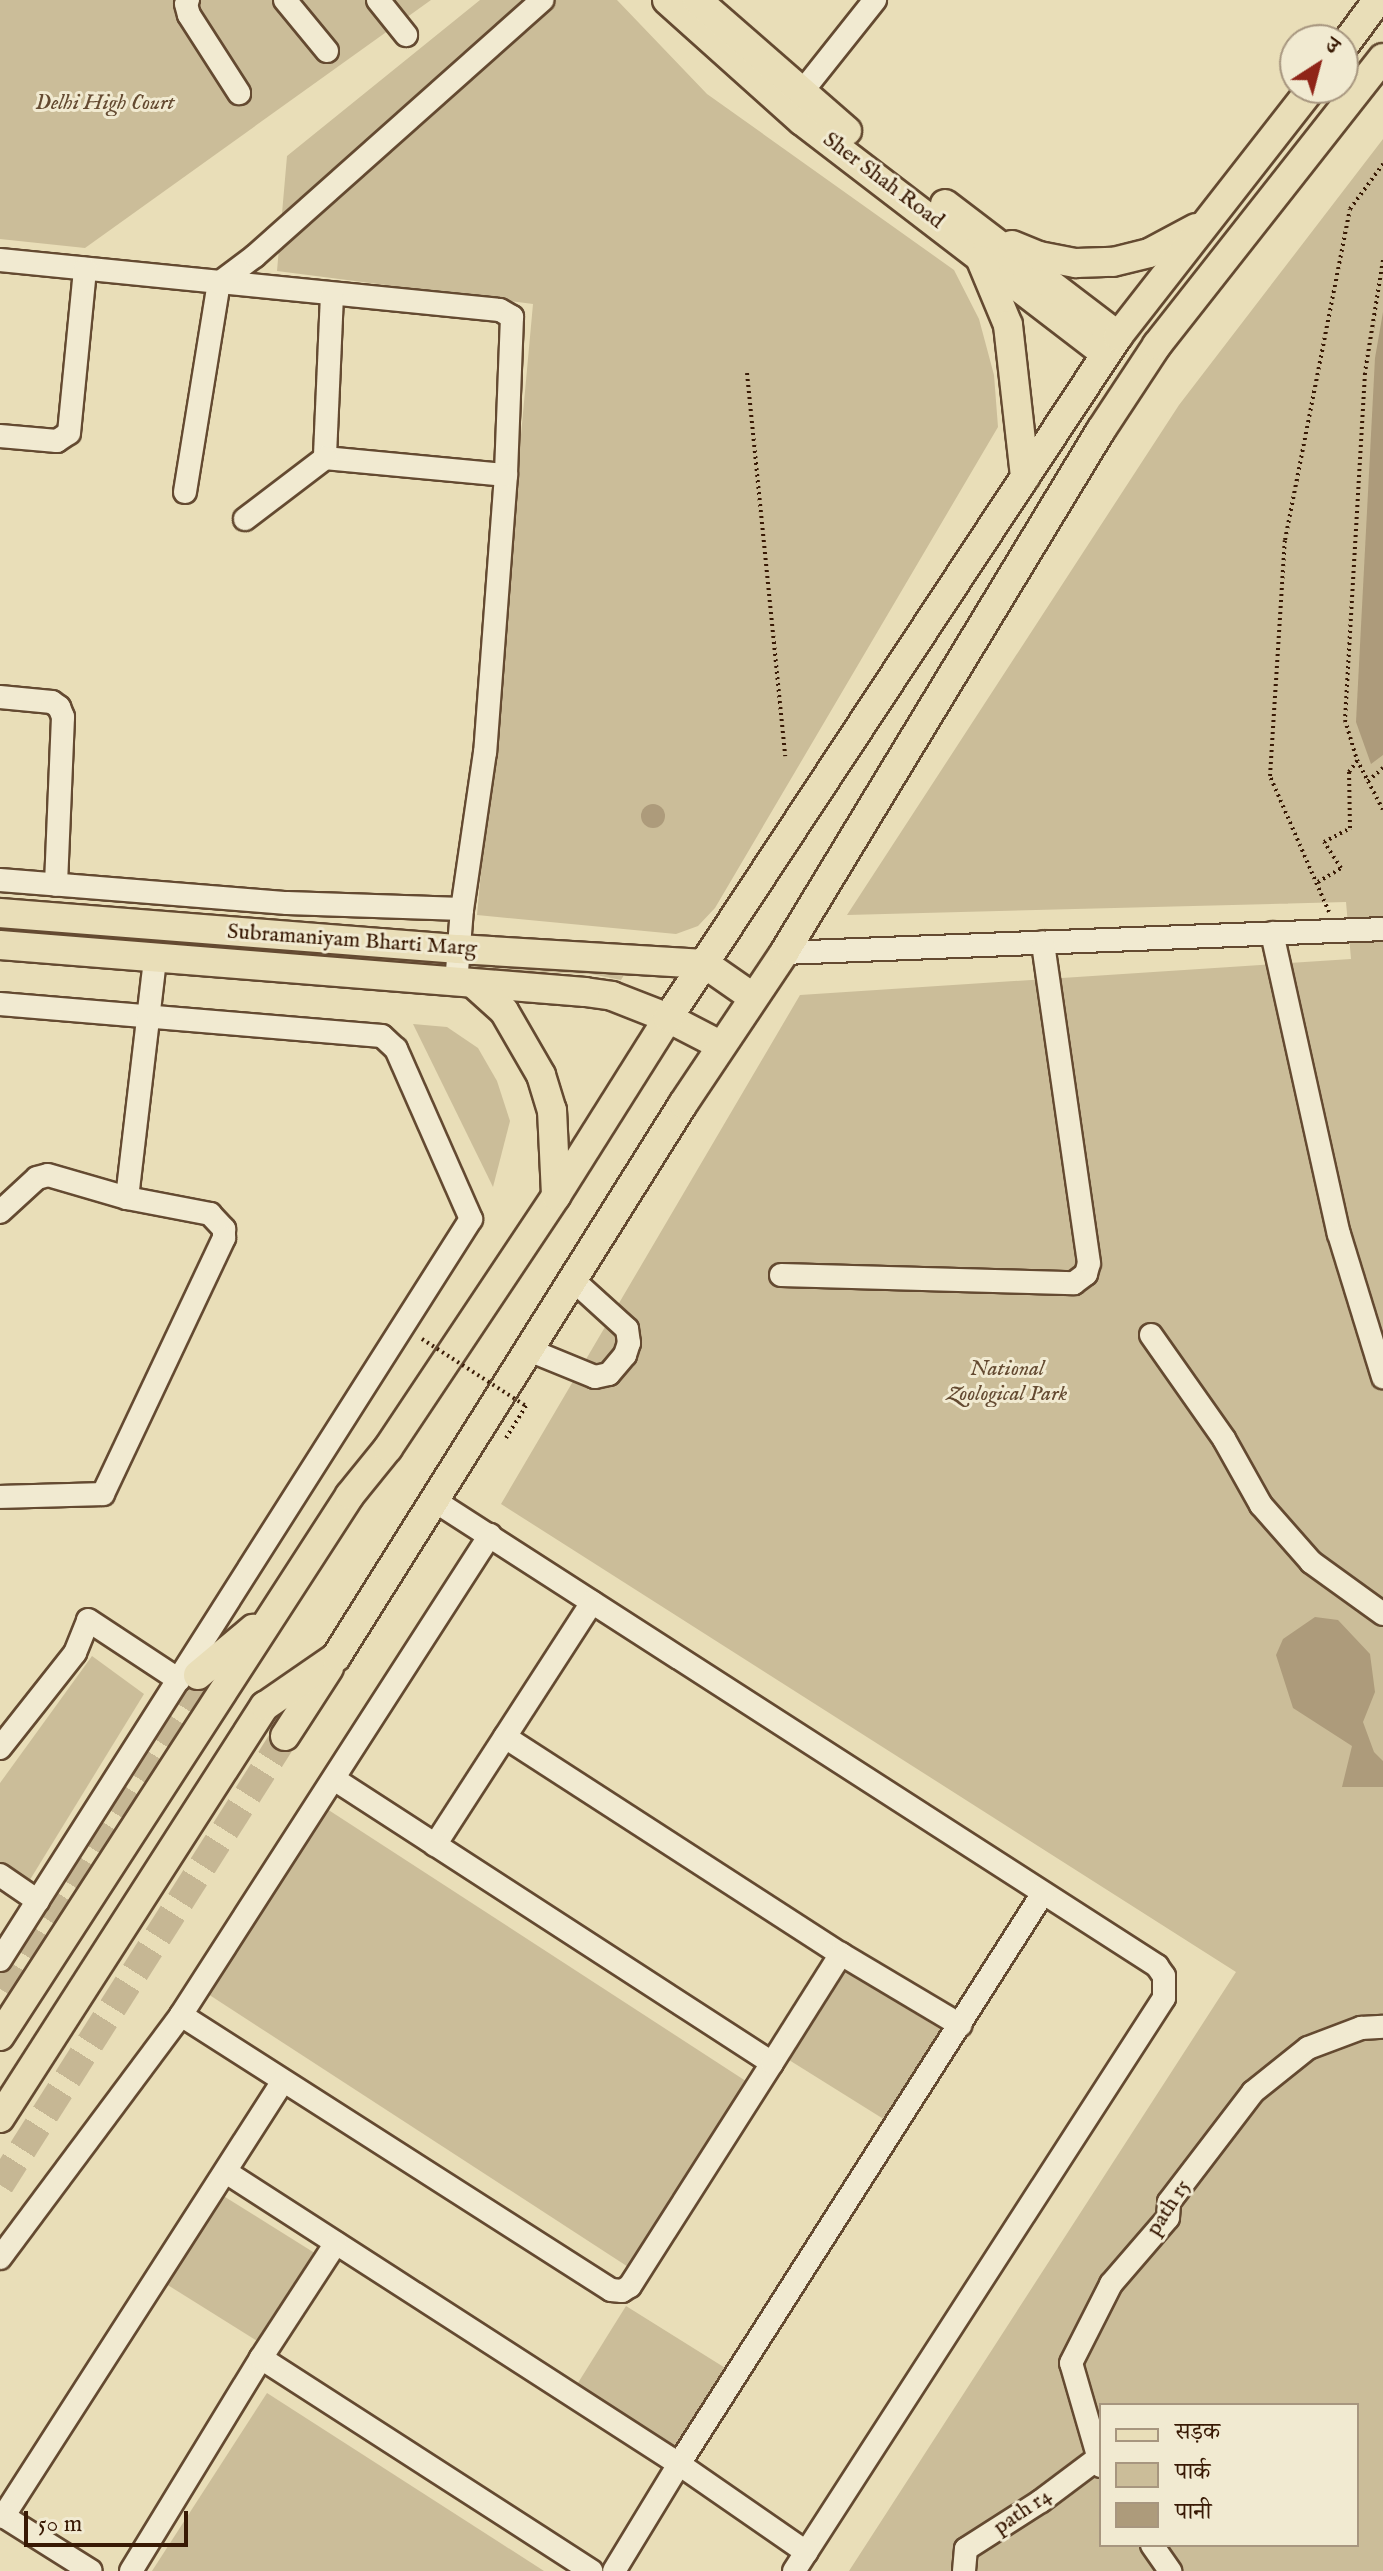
<!DOCTYPE html>
<html>
<head>
<meta charset="utf-8">
<style>
  body { margin:0 }
  #map { position:relative; width:1383px; height:2571px; overflow:hidden; background:#e9deb8; font-family:"IM FELL English","Noto Serif Devanagari",serif }
  div>[style] { position:absolute }
  .green>* { inset:0; background:#cbbd99; transform-origin:0 0 }
  .water>* { inset:0; background:#ad9b7b }
  .round { border-radius:50% }
  .major-tunnel>* { height:28px; margin-top:-14px; transform-origin:0; background:repeating-linear-gradient(90deg,#c6b794 0 28px,transparent 0 42px) }
  .path>* { height:4px; margin-top:-2px; transform-origin:0; background:repeating-linear-gradient(90deg,#381904 0 2px,transparent 0 6px) }
  .roads { filter:drop-shadow(2px 0 #644a31) drop-shadow(-2px 0 #644a31) drop-shadow(0 2px #644a31) drop-shadow(0 -2px #644a31) }
  .minor>* { height:22px; margin:-11px; padding:0 11px; transform-origin:11px; border-radius:11px; background:#f1ead1 }
  .major>* { height:28px; margin:-14px; padding:0 14px; transform-origin:14px; border-radius:14px; background:#e9deb8 }
  .path-bridge>* { height:4px; margin-top:-2px; transform-origin:0; background:repeating-linear-gradient(90deg,#381904 0 2px,transparent 0 6px) }
  span { translate:-50% -50%; white-space:nowrap; text-align:center; line-height:1.15; -webkit-text-stroke:6px #f1ead1; paint-order:stroke }
  .park-label { font-size:22px; color:#644a31; font-style:italic }
  .street-label { font-size:22px; color:#381904 }
  .legend { position:absolute; left:1099px; top:2403px; width:260px; height:144px; box-sizing:border-box; background:#f1ead1; border:2px solid #a7967f; margin:0; padding:10px 14px; list-style:none; font-size:24px; color:#381904 }
  .legend li { display:flex; align-items:center; gap:16px; height:40px }
  .legend b { width:40px; border:2px solid #a7967f }
  .north { position:absolute; left:1279px; top:24px; width:80px; height:80px; box-sizing:border-box; background:#f1ead1; border:2px solid #a7967f; border-radius:50%; rotate:36deg; font-size:22px; font-weight:700; line-height:32px; text-align:center; color:#381904 }
  .north::after { content:''; display:block; margin:auto; width:28px; height:36px; background:#8f2418; clip-path:polygon(50% 0,100% 100%,50% 72%,0 100%) }
  .scale { position:absolute; left:24px; top:2511px; width:164px; height:36px; box-sizing:border-box; border:4px solid #381904; border-top:0; padding-left:10px; font-size:24px; line-height:28px; white-space:nowrap; color:#381904; -webkit-text-stroke:6px #f1ead1; paint-order:stroke }
</style>
</head>
<body>
<div id="map">
  <div class="green">
    <div style="clip-path:polygon(0 0,431px 0,85px 248px,0 239px)"></div>
    <div style="clip-path:polygon(480px 0,617px 0,707px 94px,954px 270px,979px 319px,994px 375px,998px 427px,715px 908px,698px 926px,676px 934px,477px 915px,533px 304px,277px 271px,287px 156px)"></div>
    <div style="clip-path:polygon(evenodd,1383px 139px,1383px 2571px,849px 2571px,1236px 1972px,501px 1504px,800px 995px,1351px 959px,1346px 902px,847px 915px,1179px 405px,1383px 139px,1101px 2405px,1357px 2405px,1357px 2545px,1101px 2545px,1101px 2405px)"></div>
    <div style="clip-path:polygon(0 925px,284px 949px,284px 957px,0 935px)"></div>
    <div style="left:328px;top:952px;width:105px;height:8px;rotate:4deg"></div>
    <div style="clip-path:polygon(466px 963px,608px 969px,624px 975px,621px 980px,591px 974px,469px 969px)"></div>
    <div style="clip-path:polygon(413px 1024px,447px 1027px,478px 1048px,497px 1081px,510px 1121px,493px 1187px)"></div>
    <div style="clip-path:polygon(92px 1656px,144px 1694px,28px 1883px,0 1865px,0 1783px)"></div>
    <div style="left:327px;top:1809px;width:503px;height:220px;rotate:33deg"></div>
    <div style="left:842px;top:1968px;width:118px;height:106px;rotate:32deg"></div>
    <div style="left:217px;top:2192px;width:118px;height:105px;rotate:32deg"></div>
    <div style="left:626px;top:2306px;width:118px;height:106px;rotate:32deg"></div>
    <div style="clip-path:polygon(267px 2393px,544px 2571px,152px 2571px)"></div>
  </div>
  <div class="water">
    <div style="clip-path:polygon(1383px 312px,1383px 755px,1371px 764px,1356px 722px,1375px 358px)"></div>
    <div class="round" style="left:641px;top:804px;width:24px;height:24px"></div>
    <div style="clip-path:polygon(1315px 1617px,1338px 1620px,1370px 1654px,1375px 1692px,1363px 1722px,1374px 1752px,1383px 1761px,1383px 1787px,1342px 1787px,1352px 1746px,1293px 1708px,1276px 1655px,1283px 1639px)"></div>
  </div>
  <div class="major-tunnel">
    <div style="left:0;top:1989px;width:371px;rotate:-57.8deg"></div>
    <div style="left:0;top:2185px;width:532px;rotate:-57.59deg"></div>
  </div>
  <div class="path">
    <div style="left:1383px;top:260px;width:114px;rotate:99.1deg"></div>
    <div style="left:1365px;top:373px;width:348px;rotate:93.3deg"></div>
    <div style="left:1345px;top:720px;width:42px;rotate:73.3deg"></div>
    <div style="left:1357px;top:760px;width:56px;rotate:62.5deg"></div>
    <div style="left:747px;top:373px;width:385px;rotate:84.3deg"></div>
    <div style="left:1368px;top:781px;width:20px;rotate:-41deg"></div>
    <div style="left:1318px;top:882px;width:27px;rotate:-31deg"></div>
    <div style="left:1341px;top:868px;width:31px;rotate:-123deg"></div>
    <div style="left:1324px;top:842px;width:30px;rotate:-28deg"></div>
    <div style="left:1350px;top:828px;width:56px;rotate:-91deg"></div>
    <div style="left:1349px;top:772px;width:14px;rotate:-54deg"></div>
    <div style="left:1329px;top:912px;width:148px;rotate:-113.5deg"></div>
    <div style="left:1270px;top:776px;width:236px;rotate:-86.4deg"></div>
    <div style="left:1285px;top:540px;width:337px;rotate:-78.9deg"></div>
    <div style="left:1350px;top:209px;width:56px;rotate:-53.7deg"></div>
    <div style="left:506px;top:1438px;width:38px;rotate:-58deg"></div>
  </div>
  <div class="roads">
    <div class="minor">
      <div style="left:188px;top:0;width:4px;rotate:117deg"></div>
      <div style="left:186px;top:4px;width:11px;rotate:75deg"></div>
      <div style="left:189px;top:15px;width:93px;rotate:57.3deg"></div>
      <div style="left:285px;top:0;width:66px;rotate:50.5deg"></div>
      <div style="left:378px;top:0;width:45px;rotate:51.3deg"></div>
      <div style="left:801px;top:93px;width:119px;rotate:-51.5deg"></div>
      <div style="left:0;top:260px;width:502px;rotate:5.71deg"></div>
      <div style="left:500px;top:310px;width:14px;rotate:30deg"></div>
      <div style="left:512px;top:317px;width:158px;rotate:92.2deg"></div>
      <div style="left:506px;top:475px;width:278px;rotate:94.3deg"></div>
      <div style="left:485px;top:752px;width:159px;rotate:98.3deg"></div>
      <div style="left:462px;top:909px;width:74px;rotate:94.6deg"></div>
      <div style="left:332px;top:295px;width:163px;rotate:92.5deg"></div>
      <div style="left:325px;top:458px;width:182px;rotate:5.4deg"></div>
      <div style="left:0;top:436px;width:57px;rotate:5deg"></div>
      <div style="left:57px;top:441px;width:14px;rotate:-34deg"></div>
      <div style="left:69px;top:433px;width:165px;rotate:-84.4deg"></div>
      <div style="left:185px;top:492px;width:212px;rotate:-80.8deg"></div>
      <div style="left:219px;top:283px;width:45px;rotate:-36.9deg"></div>
      <div style="left:255px;top:256px;width:385px;rotate:-41.7deg"></div>
      <div style="left:245px;top:519px;width:101px;rotate:-37.3deg"></div>
      <div style="left:0;top:697px;width:52px;rotate:5.5deg"></div>
      <div style="left:52px;top:702px;width:9px;rotate:36deg"></div>
      <div style="left:59px;top:707px;width:11px;rotate:68deg"></div>
      <div style="left:63px;top:717px;width:168px;rotate:92.4deg"></div>
      <div style="left:0;top:880px;width:288px;rotate:4.6deg"></div>
      <div style="left:287px;top:903px;width:175px;rotate:2deg"></div>
      <div style="left:1272px;top:933px;width:308px;rotate:77.5deg"></div>
      <div style="left:1339px;top:1234px;width:150px;rotate:72.9deg"></div>
      <div style="left:784px;top:953px;width:599px;rotate:-2.29deg"></div>
      <div style="left:0;top:1004px;width:383px;rotate:4.8deg"></div>
      <div style="left:382px;top:1036px;width:19px;rotate:43deg"></div>
      <div style="left:396px;top:1049px;width:186px;rotate:66.2deg"></div>
      <div style="left:471px;top:1219px;width:878px;rotate:122.44deg"></div>
      <div style="left:127px;top:1198px;width:242px;rotate:-83.3deg"></div>
      <div style="left:0;top:1212px;width:50px;rotate:-42.6deg"></div>
      <div style="left:37px;top:1178px;width:11px;rotate:-15deg"></div>
      <div style="left:48px;top:1175px;width:82px;rotate:16.2deg"></div>
      <div style="left:127px;top:1198px;width:85px;rotate:10.9deg"></div>
      <div style="left:210px;top:1214px;width:21px;rotate:47deg"></div>
      <div style="left:224px;top:1229px;width:9px;rotate:90deg"></div>
      <div style="left:224px;top:1238px;width:283px;rotate:115.3deg"></div>
      <div style="left:103px;top:1494px;width:103px;rotate:178.3deg"></div>
      <div style="left:781px;top:1275px;width:293px;rotate:1.6deg"></div>
      <div style="left:1074px;top:1283px;width:15px;rotate:-37deg"></div>
      <div style="left:1086px;top:1274px;width:11px;rotate:-75deg"></div>
      <div style="left:1089px;top:1263px;width:324px;rotate:-98.2deg"></div>
      <div style="left:1151px;top:1335px;width:127px;rotate:54.9deg"></div>
      <div style="left:1224px;top:1439px;width:76px;rotate:60.7deg"></div>
      <div style="left:1261px;top:1505px;width:76px;rotate:48.7deg"></div>
      <div style="left:1311px;top:1562px;width:89px;rotate:35.8deg"></div>
      <div style="left:529px;top:1350px;width:71px;rotate:22.2deg"></div>
      <div style="left:595px;top:1377px;width:14px;rotate:-12deg"></div>
      <div style="left:609px;top:1374px;width:25px;rotate:-50deg"></div>
      <div style="left:625px;top:1355px;width:13px;rotate:-72deg"></div>
      <div style="left:629px;top:1343px;width:14px;rotate:-98deg"></div>
      <div style="left:627px;top:1329px;width:73px;rotate:-137.8deg"></div>
      <div style="left:435px;top:1501px;width:859px;rotate:32.78deg"></div>
      <div style="left:1157px;top:1966px;width:12px;rotate:55deg"></div>
      <div style="left:1164px;top:1976px;width:22px;rotate:90deg"></div>
      <div style="left:1164px;top:1998px;width:682px;rotate:122.85deg"></div>
      <div style="left:505px;top:1737px;width:400px;rotate:32.9deg"></div>
      <div style="left:841px;top:1954px;width:139px;rotate:30.8deg"></div>
      <div style="left:0;top:1748px;width:121px;rotate:-51.7deg"></div>
      <div style="left:75px;top:1653px;width:35px;rotate:-68deg"></div>
      <div style="left:88px;top:1620px;width:109px;rotate:33.4deg"></div>
      <div style="left:435px;top:1845px;width:289px;rotate:-57.1deg"></div>
      <div style="left:0;top:1875px;width:46px;rotate:34.4deg"></div>
      <div style="left:181px;top:2015px;width:510px;rotate:32.6deg"></div>
      <div style="left:611px;top:2290px;width:11px;rotate:5deg"></div>
      <div style="left:622px;top:2291px;width:9px;rotate:-32deg"></div>
      <div style="left:630px;top:2286px;width:264px;rotate:-57.5deg"></div>
      <div style="left:772px;top:2063px;width:522px;rotate:-147.04deg"></div>
      <div style="left:772px;top:2063px;width:129px;rotate:-57.7deg"></div>
      <div style="left:226px;top:2172px;width:539px;rotate:32.81deg"></div>
      <div style="left:679px;top:2464px;width:155px;rotate:34.7deg"></div>
      <div style="left:0;top:2258px;width:303px;rotate:-53.3deg"></div>
      <div style="left:181px;top:2015px;width:571px;rotate:-57.23deg"></div>
      <div style="left:261px;top:2358px;width:393px;rotate:32.8deg"></div>
      <div style="left:1101px;top:2466px;width:107px;rotate:-106.2deg"></div>
      <div style="left:1071px;top:2363px;width:89px;rotate:-63.1deg"></div>
      <div style="left:1111px;top:2284px;width:87px;rotate:-49.2deg"></div>
      <div style="left:1168px;top:2218px;width:16px;rotate:-86deg"></div>
      <div style="left:1169px;top:2202px;width:138px;rotate:-52.6deg"></div>
      <div style="left:1253px;top:2092px;width:70px;rotate:-38.7deg"></div>
      <div style="left:1308px;top:2048px;width:57px;rotate:-20.7deg"></div>
      <div style="left:1361px;top:2028px;width:22px;rotate:-3deg"></div>
      <div style="left:0;top:2514px;width:107px;rotate:32.1deg"></div>
      <div style="left:3px;top:2517px;width:518px;rotate:-57.29deg"></div>
      <div style="left:1152px;top:2545px;width:32px;rotate:55deg"></div>
      <div style="left:131px;top:2571px;width:250px;rotate:-58.6deg"></div>
      <div style="left:261px;top:2358px;width:137px;rotate:-56.9deg"></div>
      <div style="left:614px;top:2571px;width:125px;rotate:-58.7deg"></div>
      <div style="left:679px;top:2464px;width:677px;rotate:-57.48deg"></div>
      <div style="left:964px;top:2571px;width:22px;rotate:-85deg"></div>
      <div style="left:966px;top:2549px;width:89px;rotate:-32.6deg"></div>
      <div style="left:1041px;top:2501px;width:70px;rotate:-36.9deg"></div>
    </div>
    <div class="major">
      <div style="left:667px;top:0;width:181px;rotate:41.9deg"></div>
      <div style="left:802px;top:121px;width:383px;rotate:37.5deg"></div>
      <div style="left:697px;top:0;width:199px;rotate:41.1deg"></div>
      <div style="left:1343px;top:47px;width:59px;rotate:-53.3deg"></div>
      <div style="left:945px;top:204px;width:218px;rotate:37.3deg"></div>
      <div style="left:1012px;top:245px;width:29px;rotate:22deg"></div>
      <div style="left:1039px;top:256px;width:38px;rotate:11deg"></div>
      <div style="left:1076px;top:263px;width:37px;rotate:-2deg"></div>
      <div style="left:1113px;top:262px;width:37px;rotate:-14deg"></div>
      <div style="left:1149px;top:253px;width:53px;rotate:-28deg"></div>
      <div style="left:981px;top:260px;width:70px;rotate:67.4deg"></div>
      <div style="left:1008px;top:325px;width:153px;rotate:83.6deg"></div>
      <div style="left:0;top:913px;width:459px;rotate:4.5deg"></div>
      <div style="left:458px;top:949px;width:247px;rotate:3.5deg"></div>
      <div style="left:0;top:945px;width:587px;rotate:4.59deg"></div>
      <div style="left:585px;top:992px;width:27px;rotate:8deg"></div>
      <div style="left:612px;top:996px;width:60px;rotate:21.4deg"></div>
      <div style="left:668px;top:1018px;width:59px;rotate:27.4deg"></div>
      <div style="left:705px;top:964px;width:56px;rotate:34.8deg"></div>
      <div style="left:474px;top:984px;width:40px;rotate:42deg"></div>
      <div style="left:504px;top:1011px;width:74px;rotate:60deg"></div>
      <div style="left:541px;top:1075px;width:37px;rotate:73deg"></div>
      <div style="left:552px;top:1110px;width:86px;rotate:87.3deg"></div>
      <div style="left:198px;top:1675px;width:72px;rotate:-39.9deg"></div>
      <div style="left:285px;top:1736px;width:81px;rotate:-57.1deg"></div>
      <div style="left:0;top:2036px;width:644px;rotate:-57.1deg"></div>
      <div style="left:350px;top:1495px;width:60px;rotate:-51deg"></div>
      <div style="left:388px;top:1448px;width:303px;rotate:-56.3deg"></div>
      <div style="left:556px;top:1196px;width:210px;rotate:-57.8deg"></div>
      <div style="left:668px;top:1018px;width:817px;rotate:-56.58deg"></div>
      <div style="left:1118px;top:336px;width:315px;rotate:-52deg"></div>
      <div style="left:0;top:2118px;width:490px;rotate:-57.3deg"></div>
      <div style="left:265px;top:1706px;width:86px;rotate:-34.6deg"></div>
      <div style="left:336px;top:1657px;width:653px;rotate:-57.89deg"></div>
      <div style="left:683px;top:1104px;width:182px;rotate:-56.2deg"></div>
      <div style="left:784px;top:953px;width:612px;rotate:-58.78deg"></div>
      <div style="left:1101px;top:430px;width:102px;rotate:-56.6deg"></div>
      <div style="left:1157px;top:345px;width:365px;rotate:-51.8deg"></div>
    </div>
  </div>
  <div class="path-bridge">
    <div style="left:422px;top:1339px;width:124px;rotate:32.8deg"></div>
  </div>
  <div class="park-label">
    <span style="left:105px;top:104px">Delhi High Court</span>
    <span style="left:1007px;top:1382px">National<br>Zoological Park</span>
  </div>
  <div class="street-label">
    <span style="left:883px;top:181px;rotate:37deg">Sher Shah Road</span>
    <span style="left:352px;top:941px;rotate:4deg">Subramaniyam Bharti Marg</span>
    <span style="left:1169px;top:2208px;rotate:-57deg">path r5</span>
    <span style="left:1023px;top:2512px;rotate:-34deg">path r4</span>
  </div>
  <ul class="legend">
  <li><b style="height:10px;background:#e9deb8"></b>सड़क</li>
  <li><b style="height:22px;background:#cbbd99"></b>पार्क</li>
  <li><b style="height:22px;background:#ad9b7b"></b>पानी</li>
  </ul>
  <div class="north">उ</div>
  <div class="scale">50 m</div>
</div>
</body>
</html>
